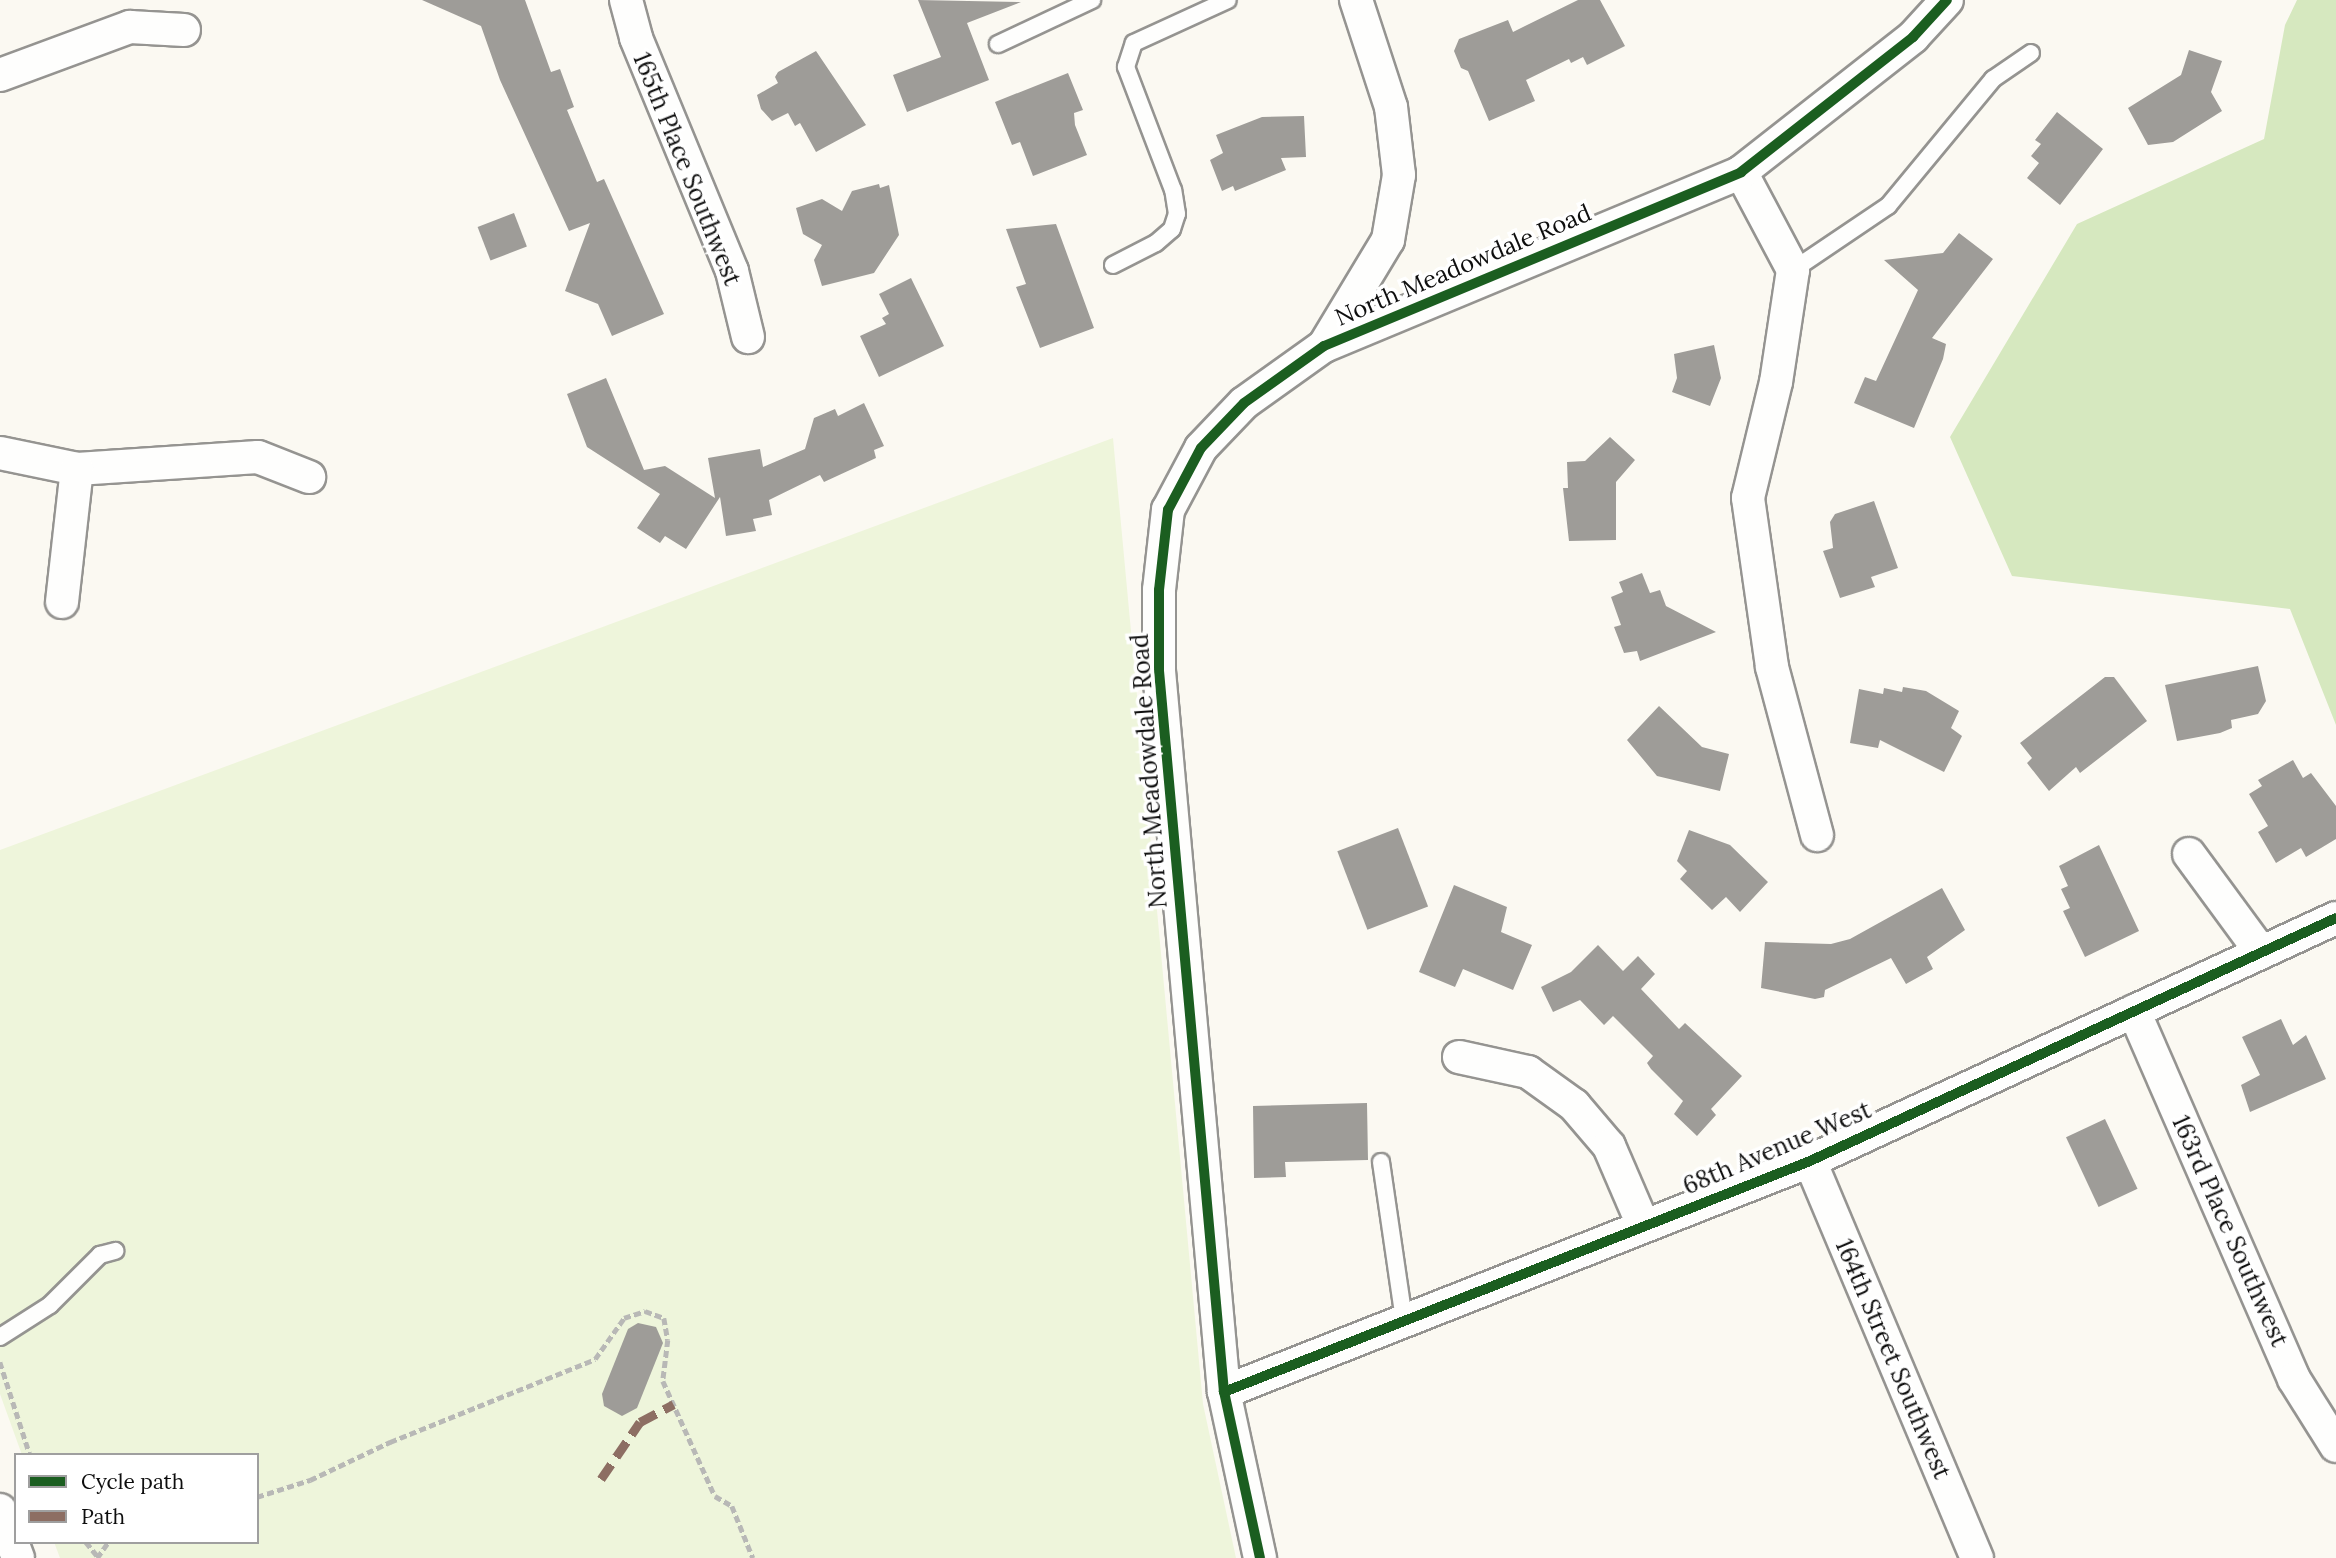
<!DOCTYPE html>
<html>
<head>
<meta charset="utf-8">
<style>
  body { margin:0 }
  #map { position:relative; width:2336px; height:1558px; overflow:hidden; background:#fbf9f2; font-family:Lora,serif }
  div>[style] { position:absolute }
  .forest>* { inset:0; background:#d6e8bf }
  .pitch>* { inset:0; background:#eef5db }
  .building>* { inset:0; background:#9e9c98; transform-origin:0 0 }
  .path>* { height:4.5px; margin-top:-2.25px; transform-origin:0; background:repeating-linear-gradient(90deg,#b8b8b6 0 7px,transparent 0 10.5px) }
  .roads { filter:drop-shadow(2px 0 #959491) drop-shadow(-2px 0 #959491) drop-shadow(0 2px #959491) drop-shadow(0 -2px #959491) }
  .lane>* { height:16px; margin:-8px; padding:0 8px; transform-origin:8px; border-radius:8px; background:#fefefd }
  .street>* { height:32px; margin:-16px; padding:0 16px; transform-origin:16px; border-radius:16px; background:#fefefd }
  .quiet>* { height:9px; margin-top:-4.5px; transform-origin:0; background:repeating-linear-gradient(90deg,#8d6e63 0 18px,transparent 0 27px) }
  .cycleway>* { height:10px; margin:-5px; padding:0 5px; transform-origin:5px; border-radius:5px; background:#1b5e20 }
  span { translate:-50% -50%; white-space:nowrap; text-align:center; line-height:1.15; -webkit-text-stroke:7px #fff; paint-order:stroke }
  .street-label { font-size:24px; color:#0e0e0e }
  .legend { position:absolute; left:14px; top:1453px; width:245px; height:91px; box-sizing:border-box; background:#fff; border:2px solid #9f9f9f; margin:0; padding:9px 12px; list-style:none; font-size:21px; color:#0e0e0e }
  .legend li { display:flex; align-items:center; gap:14px; height:35px }
  .legend b { width:35px; border:2px solid #9f9f9f }
</style>
</head>
<body>
<div id="map">
  <div class="forest">
    <div style="clip-path:polygon(2297px 0,2336px 0,2336px 725px,2290px 609px,2012px 576px,1950px 437px,2077px 224px,2264px 139px,2285px 25px)"></div>
  </div>
  <div class="pitch">
    <div style="clip-path:polygon(1113px 438px,1203px 1404px,1236px 1558px,60px 1558px,54px 1542px,257px 1542px,257px 1455px,22px 1455px,0 1394px,0 850px)"></div>
  </div>
  <div class="building">
    <div style="clip-path:polygon(422px 0,525px 0,551px 72px,560px 69px,574px 107px,567px 110px,597px 182px,604px 179px,664px 314px,612px 336px,598px 304px,565px 291px,590px 223px,569px 231px,500px 80px,481px 26px)"></div>
    <div style="clip-path:polygon(918px 0,1021px 2px,967px 23px,989px 80px,907px 112px,893px 75px,941px 57px)"></div>
    <div style="clip-path:polygon(1578px 0,1600px 0,1625px 46px,1587px 65px,1583px 57px,1571px 63px,1569px 59px,1526px 80px,1535px 101px,1489px 121px,1468px 71px,1461px 68px,1454px 51px,1459px 39px,1508px 20px,1513px 32px)"></div>
    <div style="clip-path:polygon(2189px 50px,2222px 61px,2211px 92px,2222px 111px,2173px 142px,2148px 145px,2128px 108px,2181px 75px)"></div>
    <div style="clip-path:polygon(816px 51px,866px 125px,816px 152px,800px 123px,795px 126px,788px 113px,772px 121px,761px 109px,757px 95px,778px 83px,775px 77px,778px 72px)"></div>
    <div style="clip-path:polygon(1068px 73px,1083px 110px,1074px 113px,1075px 125px,1087px 155px,1033px 176px,1020px 142px,1012px 145px,995px 102px)"></div>
    <div style="clip-path:polygon(2057px 112px,2103px 149px,2060px 205px,2027px 178px,2039px 163px,2031px 156px,2041px 144px,2035px 140px)"></div>
    <div style="clip-path:polygon(1304px 116px,1306px 157px,1281px 158px,1286px 170px,1235px 191px,1233px 186px,1222px 191px,1210px 160px,1223px 153px,1216px 135px,1262px 117px)"></div>
    <div style="clip-path:polygon(879px 184px,880px 188px,889px 185px,899px 235px,874px 273px,822px 286px,814px 260px,822px 245px,803px 234px,796px 208px,822px 199px,842px 211px,852px 191px)"></div>
    <div style="left:514px;top:213px;width:36px;height:39px;rotate:69deg"></div>
    <div style="clip-path:polygon(1056px 224px,1094px 328px,1040px 348px,1016px 287px,1026px 284px,1006px 229px)"></div>
    <div style="clip-path:polygon(1959px 233px,1993px 259px,1932px 338px,1946px 344px,1943px 359px,1914px 428px,1854px 403px,1865px 377px,1876px 381px,1918px 290px,1884px 260px,1943px 253px)"></div>
    <div style="clip-path:polygon(911px 278px,944px 346px,879px 377px,860px 336px,886px 324px,882px 318px,889px 314px,879px 294px)"></div>
    <div style="clip-path:polygon(1714px 345px,1721px 378px,1710px 406px,1672px 392px,1677px 378px,1674px 354px)"></div>
    <div style="clip-path:polygon(606px 378px,644px 470px,665px 466px,715px 498px,708px 458px,760px 449px,763px 467px,805px 449px,814px 418px,835px 409px,838px 416px,864px 403px,884px 446px,874px 450px,876px 458px,824px 482px,820px 475px,769px 500px,772px 515px,753px 519px,756px 531px,726px 536px,720px 497px,686px 549px,665px 536px,660px 543px,637px 528px,660px 494px,587px 447px,567px 394px)"></div>
    <div style="clip-path:polygon(1610px 437px,1635px 460px,1616px 482px,1616px 540px,1569px 541px,1563px 488px,1568px 488px,1567px 462px,1585px 461px)"></div>
    <div style="clip-path:polygon(1874px 501px,1898px 568px,1871px 577px,1875px 587px,1840px 598px,1823px 551px,1833px 548px,1830px 522px,1835px 514px)"></div>
    <div style="clip-path:polygon(1642px 573px,1650px 593px,1660px 590px,1666px 606px,1716px 632px,1640px 661px,1637px 651px,1624px 653px,1614px 627px,1621px 625px,1611px 597px,1623px 592px,1619px 582px)"></div>
    <div style="clip-path:polygon(2258px 666px,2266px 701px,2258px 714px,2231px 720px,2232px 728px,2220px 733px,2177px 741px,2165px 685px)"></div>
    <div style="clip-path:polygon(2105px 677px,2114px 677px,2147px 721px,2080px 773px,2076px 767px,2049px 791px,2027px 763px,2032px 758px,2020px 743px)"></div>
    <div style="clip-path:polygon(1903px 687px,1926px 691px,1959px 711px,1951px 728px,1962px 736px,1944px 772px,1880px 740px,1878px 748px,1850px 743px,1859px 689px,1883px 694px,1884px 688px,1902px 692px)"></div>
    <div style="clip-path:polygon(1659px 706px,1702px 747px,1729px 754px,1720px 791px,1657px 776px,1627px 740px)"></div>
    <div style="clip-path:polygon(2293px 760px,2303px 778px,2311px 773px,2336px 806px,2336px 839px,2306px 857px,2301px 848px,2276px 863px,2258px 832px,2268px 826px,2249px 794px,2262px 786px,2258px 780px)"></div>
    <div style="left:1398px;top:828px;width:84px;height:65px;rotate:69deg"></div>
    <div style="clip-path:polygon(1689px 830px,1730px 845px,1768px 882px,1740px 912px,1726px 897px,1712px 910px,1680px 879px,1687px 871px,1677px 861px)"></div>
    <div style="clip-path:polygon(2099px 845px,2139px 931px,2085px 957px,2063px 911px,2070px 908px,2061px 889px,2068px 886px,2059px 866px)"></div>
    <div style="clip-path:polygon(1454px 885px,1507px 907px,1501px 932px,1532px 945px,1513px 990px,1463px 969px,1455px 987px,1419px 972px)"></div>
    <div style="clip-path:polygon(1942px 888px,1965px 930px,1927px 957px,1933px 969px,1906px 984px,1891px 958px,1825px 990px,1824px 997px,1815px 999px,1761px 988px,1765px 942px,1831px 944px,1850px 939px)"></div>
    <div style="clip-path:polygon(1598px 945px,1623px 971px,1638px 956px,1655px 974px,1641px 989px,1679px 1029px,1685px 1023px,1742px 1076px,1711px 1109px,1716px 1115px,1697px 1136px,1674px 1114px,1683px 1101px,1651px 1069px,1647px 1063px,1653px 1056px,1613px 1016px,1604px 1025px,1580px 1000px,1553px 1012px,1541px 987px,1571px 972px)"></div>
    <div style="clip-path:polygon(2281px 1019px,2293px 1045px,2306px 1035px,2326px 1079px,2250px 1112px,2241px 1085px,2260px 1075px,2242px 1037px)"></div>
    <div style="clip-path:polygon(1367px 1103px,1368px 1160px,1285px 1162px,1286px 1177px,1254px 1178px,1253px 1106px)"></div>
    <div style="left:2105px;top:1119px;width:77px;height:43px;rotate:65deg"></div>
    <div style="clip-path:polygon(638px 1323px,656px 1327px,663px 1343px,637px 1408px,622px 1416px,604px 1406px,602px 1394px,628px 1329px)"></div>
  </div>
  <div class="path">
    <div style="left:0;top:1362px;width:98px;rotate:72.1deg"></div>
    <div style="left:257px;top:1497px;width:56px;rotate:-17.8deg"></div>
    <div style="left:310px;top:1480px;width:89px;rotate:-25.4deg"></div>
    <div style="left:390px;top:1442px;width:221px;rotate:-22deg"></div>
    <div style="left:595px;top:1359px;width:50px;rotate:-54.7deg"></div>
    <div style="left:624px;top:1318px;width:22px;rotate:-18deg"></div>
    <div style="left:645px;top:1311px;width:20px;rotate:20deg"></div>
    <div style="left:664px;top:1318px;width:22px;rotate:80deg"></div>
    <div style="left:668px;top:1340px;width:41px;rotate:97deg"></div>
    <div style="left:663px;top:1381px;width:126px;rotate:65.7deg"></div>
    <div style="left:715px;top:1496px;width:20px;rotate:30deg"></div>
    <div style="left:732px;top:1506px;width:56px;rotate:68deg"></div>
    <div style="left:86px;top:1542px;width:19px;rotate:51deg"></div>
    <div style="left:97px;top:1558px;width:19px;rotate:-55deg"></div>
  </div>
  <div class="roads">
    <div class="lane">
      <div style="left:998px;top:44px;width:104px;rotate:-25.1deg"></div>
      <div style="left:1113px;top:265px;width:48px;rotate:-27.1deg"></div>
      <div style="left:1156px;top:243px;width:21px;rotate:-41deg"></div>
      <div style="left:1172px;top:229px;width:16px;rotate:-72deg"></div>
      <div style="left:1177px;top:214px;width:24px;rotate:-99deg"></div>
      <div style="left:1173px;top:190px;width:132px;rotate:-110.9deg"></div>
      <div style="left:1126px;top:67px;width:25px;rotate:-72deg"></div>
      <div style="left:1134px;top:43px;width:103px;rotate:-24.6deg"></div>
      <div style="left:1793px;top:270px;width:115px;rotate:-34deg"></div>
      <div style="left:1888px;top:206px;width:165px;rotate:-50.4deg"></div>
      <div style="left:1993px;top:79px;width:46px;rotate:-34.4deg"></div>
      <div style="left:1381px;top:1162px;width:160px;rotate:81.7deg"></div>
      <div style="left:0;top:1337px;width:59px;rotate:-32.6deg"></div>
      <div style="left:50px;top:1305px;width:71px;rotate:-45deg"></div>
      <div style="left:100px;top:1255px;width:16px;rotate:-15deg"></div>
    </div>
    <div class="street">
      <div style="left:626px;top:0;width:39px;rotate:75deg"></div>
      <div style="left:636px;top:38px;width:252px;rotate:67.6deg"></div>
      <div style="left:732px;top:271px;width:68px;rotate:76.4deg"></div>
      <div style="left:0;top:75px;width:139px;rotate:-20.3deg"></div>
      <div style="left:130px;top:27px;width:54px;rotate:3.2deg"></div>
      <div style="left:1741px;top:172px;width:111px;rotate:62deg"></div>
      <div style="left:1793px;top:270px;width:113px;rotate:98.6deg"></div>
      <div style="left:1776px;top:382px;width:119px;rotate:103.6deg"></div>
      <div style="left:1748px;top:498px;width:171px;rotate:81.9deg"></div>
      <div style="left:1772px;top:667px;width:174px;rotate:75deg"></div>
      <div style="left:1324px;top:346px;width:124px;rotate:-58.9deg"></div>
      <div style="left:1388px;top:240px;width:66px;rotate:-80.4deg"></div>
      <div style="left:1399px;top:175px;width:68px;rotate:-96.7deg"></div>
      <div style="left:1391px;top:107px;width:113px;rotate:-108.1deg"></div>
      <div style="left:0;top:453px;width:79px;rotate:11.7deg"></div>
      <div style="left:77px;top:469px;width:181px;rotate:-3.8deg"></div>
      <div style="left:258px;top:457px;width:55px;rotate:21.4deg"></div>
      <div style="left:62px;top:602px;width:134px;rotate:-83.6deg"></div>
      <div style="left:2189px;top:854px;width:122px;rotate:53.7deg"></div>
      <div style="left:2134px;top:1011px;width:401px;rotate:66.5deg"></div>
      <div style="left:2294px;top:1379px;width:79px;rotate:57.9deg"></div>
      <div style="left:1459px;top:1057px;width:71px;rotate:12.3deg"></div>
      <div style="left:1528px;top:1072px;width:57px;rotate:35.7deg"></div>
      <div style="left:1574px;top:1105px;width:54px;rotate:49.5deg"></div>
      <div style="left:1609px;top:1146px;width:86px;rotate:66.7deg"></div>
      <div style="left:1810px;top:1161px;width:431px;rotate:67.2deg"></div>
      <div style="left:1224px;top:1392px;width:630px;rotate:-21.51deg"></div>
      <div style="left:1810px;top:1161px;width:579px;rotate:-24.8deg"></div>
      <div style="left:0;top:1510px;width:51px;rotate:69.4deg"></div>
      <div style="left:1260px;top:1558px;width:170px;rotate:-102.2deg"></div>
      <div style="left:1224px;top:1392px;width:724px;rotate:-95.15deg"></div>
      <div style="left:1159px;top:671px;width:81px;rotate:-90deg"></div>
      <div style="left:1159px;top:590px;width:81px;rotate:-83.6deg"></div>
      <div style="left:1168px;top:510px;width:70px;rotate:-62deg"></div>
      <div style="left:1201px;top:448px;width:62px;rotate:-46.3deg"></div>
      <div style="left:1244px;top:403px;width:98px;rotate:-35.5deg"></div>
      <div style="left:1324px;top:346px;width:452px;rotate:-22.6deg"></div>
      <div style="left:1741px;top:172px;width:219px;rotate:-38.1deg"></div>
      <div style="left:1913px;top:37px;width:50px;rotate:-47.4deg"></div>
    </div>
  </div>
  <div class="quiet">
    <div style="left:601px;top:1479px;width:69px;rotate:-55.6deg"></div>
    <div style="left:640px;top:1422px;width:38px;rotate:-28deg"></div>
  </div>
  <div class="cycleway">
    <div style="left:1224px;top:1392px;width:630px;rotate:-21.51deg"></div>
    <div style="left:1810px;top:1161px;width:579px;rotate:-24.8deg"></div>
    <div style="left:1260px;top:1558px;width:170px;rotate:-102.2deg"></div>
    <div style="left:1224px;top:1392px;width:724px;rotate:-95.15deg"></div>
    <div style="left:1159px;top:671px;width:81px;rotate:-90deg"></div>
    <div style="left:1159px;top:590px;width:81px;rotate:-83.6deg"></div>
    <div style="left:1168px;top:510px;width:70px;rotate:-62deg"></div>
    <div style="left:1201px;top:448px;width:62px;rotate:-46.3deg"></div>
    <div style="left:1244px;top:403px;width:98px;rotate:-35.5deg"></div>
    <div style="left:1324px;top:346px;width:452px;rotate:-22.6deg"></div>
    <div style="left:1741px;top:172px;width:219px;rotate:-38.1deg"></div>
    <div style="left:1913px;top:37px;width:50px;rotate:-47.4deg"></div>
  </div>
  <div class="street-label">
    <span style="left:687px;top:169px;rotate:68deg">165th Place Southwest</span>
    <span style="left:1463px;top:265px;rotate:-23deg">North Meadowdale Road</span>
    <span style="left:1149px;top:771px;rotate:-94deg">North Meadowdale Road</span>
    <span style="left:1777px;top:1148px;rotate:-23deg">68th Avenue West</span>
    <span style="left:2230px;top:1231px;rotate:66deg">163rd Place Southwest</span>
    <span style="left:1893px;top:1359px;rotate:67deg">164th Street Southwest</span>
  </div>
  <ul class="legend">
  <li><b style="height:9px;background:#1b5e20"></b>Cycle path</li>
  <li><b style="height:9px;background:#8d6e63"></b>Path</li>
  </ul>
</div>
</body>
</html>
